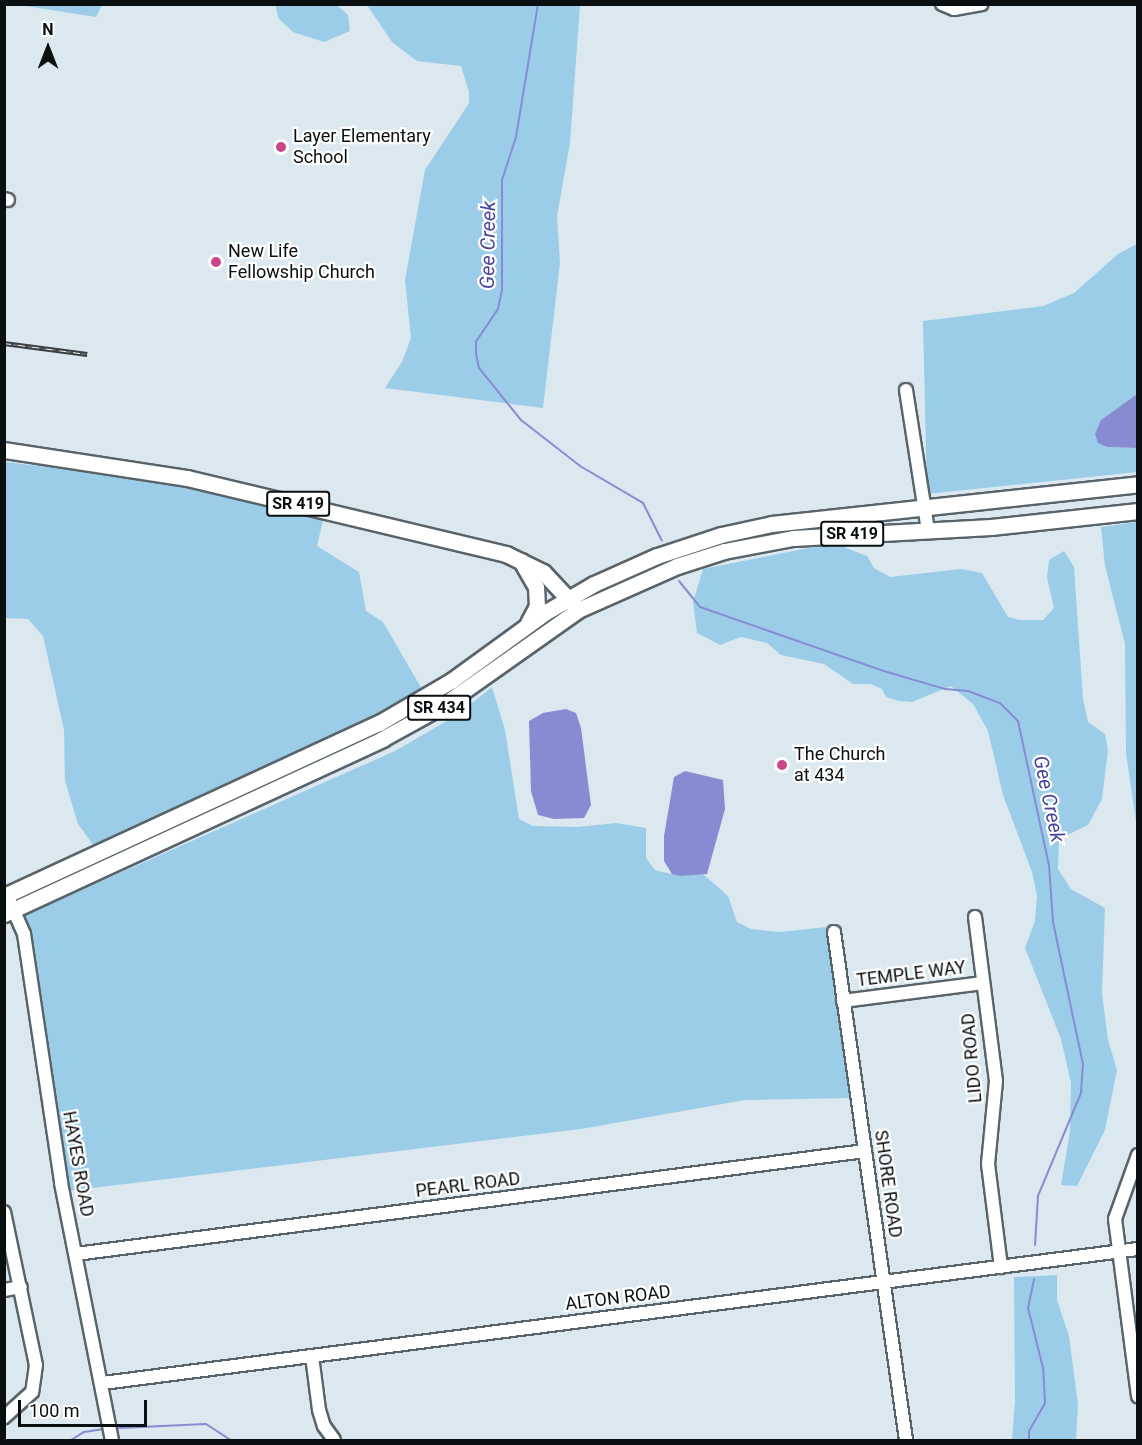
<!DOCTYPE html>
<html>
<head>
<meta charset="utf-8">
<style>
  body { margin:0 }
  #map { position:relative; width:1142px; height:1445px; overflow:hidden; background:#dbe8ef; font-family:Roboto,sans-serif }
  div>[style] { position:absolute }
  .green>* { inset:0; background:#9ccde8 }
  .water>* { inset:0; background:#878cd2 }
  .stream>* { height:2px; margin:-1px; padding:0 1px; transform-origin:1px; border-radius:1px; background:#878cd2 }
  .roads { filter:drop-shadow(2px 0 #59646a) drop-shadow(-2px 0 #59646a) drop-shadow(0 2px #59646a) drop-shadow(0 -2px #59646a) }
  .minor>* { height:12px; margin:-6px; padding:0 6px; transform-origin:6px; border-radius:6px; background:#fff }
  .major>* { height:15px; margin:-7.5px; padding:0 7.5px; transform-origin:7.5px; border-radius:7.5px; background:#fff }
  .rail>* { height:4.5px; margin-top:-2.25px; transform-origin:0; background:repeating-linear-gradient(90deg,#fff 0 7px,#383e42 0 14px); box-sizing:border-box; border-block:2px solid #383e42 }
  .dots>* { width:16px; height:16px; translate:-50% -50%; box-sizing:border-box; border:3px solid #fff; border-radius:50% }
  span { translate:-50% -50%; white-space:nowrap; text-align:center; line-height:1.15; -webkit-text-stroke:4.5px #fff; paint-order:stroke }
  .shield-label span { padding:2px 4px; background:#fff; border:2px solid; border-radius:4px; -webkit-text-stroke-width:0 }
  .shield-label { font-size:16px; color:#0a0f11; font-weight:700 }
  .poi-label { font-size:18px; color:#0a0f11 }
  .left { translate:0 -50%; text-align:left }
  .street-label { font-size:18px; color:#0a0f11 }
  .water-label { font-size:20px; color:#48469a; font-style:italic }
  .frame { position:absolute; inset:0; border:6px solid #0a0f11; pointer-events:none }
  .north { position:absolute; left:18px; top:18px; width:60px; height:60px; -webkit-text-stroke:4px #fff; paint-order:stroke; rotate:0deg; font-size:16px; font-weight:700; line-height:24px; text-align:center; color:#0a0f11 }
  .north::after { content:''; display:block; margin:auto; width:21px; height:27px; background:#0a0f11; clip-path:polygon(50% 0,100% 100%,50% 72%,0 100%) }
  .scale { position:absolute; left:18px; top:1400px; width:129px; height:27px; box-sizing:border-box; border:3px solid #0a0f11; border-top:0; padding-left:8px; font-size:18px; line-height:21px; white-space:nowrap; color:#0a0f11; -webkit-text-stroke:4px #fff; paint-order:stroke }
</style>
</head>
<body>
<div id="map">
  <div class="green">
    <div style="clip-path:polygon(19px 5px,102px 4px,102px 5px,96px 17px)"></div>
    <div style="clip-path:polygon(275px 5px,337px 5px,348px 15px,350px 31px,324px 42px,293px 32px,279px 19px)"></div>
    <div style="clip-path:polygon(367px 5px,580px 5px,570px 143px,557px 216px,560px 263px,543px 408px,385px 388px,402px 362px,411px 338px,405px 280px,425px 170px,469px 103px,469px 92px,461px 66px,417px 61px,392px 42px)"></div>
    <div style="clip-path:polygon(1137px 244px,1137px 394px,1101px 420px,1107px 447px,1137px 448px,1137px 472px,927px 494px,923px 321px,1043px 306px,1074px 293px,1118px 254px)"></div>
    <div style="clip-path:polygon(5px 462px,187px 483px,324px 516px,317px 546px,359px 572px,366px 611px,383px 622px,423px 691px,387px 714px,96px 849px,78px 824px,65px 781px,64px 730px,43px 636px,28px 619px,5px 618px)"></div>
    <div style="clip-path:polygon(1137px 522px,1138px 522px,1137px 828px,1126px 753px,1125px 644px,1105px 566px,1101px 527px)"></div>
    <div style="clip-path:polygon(833px 543px,867px 556px,874px 568px,890px 577px,961px 569px,982px 573px,1008px 617px,1020px 620px,1043px 620px,1054px 608px,1047px 578px,1049px 560px,1064px 551px,1074px 567px,1083px 699px,1088px 722px,1105px 734px,1108px 750px,1102px 799px,1088px 825px,1059px 839px,1058px 869px,1071px 889px,1105px 908px,1102px 993px,1108px 1040px,1117px 1070px,1105px 1130px,1077px 1186px,1061px 1185px,1070px 1131px,1071px 1083px,1061px 1039px,1025px 948px,1035px 921px,1037px 896px,1032px 872px,1003px 795px,988px 731px,973px 704px,951px 686px,912px 702px,899px 701px,886px 697px,882px 689px,871px 684px,853px 684px,824px 664px,781px 655px,767px 643px,741px 637px,720px 645px,697px 633px,693px 602px,703px 569px)"></div>
    <div style="clip-path:polygon(492px 687px,505px 730px,519px 819px,533px 826px,578px 827px,616px 823px,646px 828px,646px 858px,655px 870px,680px 876px,703px 874px,728px 896px,737px 922px,751px 929px,780px 932px,826px 927px,850px 1098px,745px 1100px,581px 1129px,67px 1191px,25px 915px,395px 751px,457px 715px)"></div>
    <div style="clip-path:polygon(1057px 1275px,1057px 1300px,1069px 1336px,1078px 1405px,1076px 1440px,1012px 1440px,1015px 1401px,1014px 1277px)"></div>
  </div>
  <div class="water">
    <div style="clip-path:polygon(1137px 394px,1137px 448px,1107px 447px,1098px 443px,1095px 434px,1101px 420px)"></div>
    <div style="clip-path:polygon(566px 709px,576px 713px,581px 728px,591px 805px,584px 818px,554px 819px,538px 815px,531px 791px,529px 721px,543px 713px)"></div>
    <div style="clip-path:polygon(685px 771px,723px 780px,725px 809px,707px 874px,680px 876px,672px 874px,664px 861px,664px 836px,674px 777px)"></div>
  </div>
  <div class="stream">
    <div style="left:538px;top:4px;width:135px;rotate:99.4deg"></div>
    <div style="left:516px;top:137px;width:45px;rotate:108deg"></div>
    <div style="left:502px;top:180px;width:110px;rotate:90deg"></div>
    <div style="left:502px;top:290px;width:19px;rotate:102deg"></div>
    <div style="left:498px;top:309px;width:40px;rotate:124deg"></div>
    <div style="left:476px;top:342px;width:12px;rotate:90deg"></div>
    <div style="left:476px;top:354px;width:14px;rotate:78deg"></div>
    <div style="left:479px;top:368px;width:67px;rotate:51.1deg"></div>
    <div style="left:521px;top:420px;width:75px;rotate:37.9deg"></div>
    <div style="left:580px;top:466px;width:73px;rotate:30.4deg"></div>
    <div style="left:643px;top:503px;width:42px;rotate:63.4deg"></div>
    <div style="left:679px;top:581px;width:33px;rotate:51deg"></div>
    <div style="left:700px;top:607px;width:198px;rotate:19.2deg"></div>
    <div style="left:887px;top:672px;width:60px;rotate:16.3deg"></div>
    <div style="left:945px;top:689px;width:23px;rotate:5deg"></div>
    <div style="left:968px;top:691px;width:34px;rotate:21deg"></div>
    <div style="left:1000px;top:703px;width:25px;rotate:45deg"></div>
    <div style="left:1018px;top:721px;width:147px;rotate:77.9deg"></div>
    <div style="left:1049px;top:865px;width:57px;rotate:86deg"></div>
    <div style="left:1053px;top:922px;width:145px;rotate:78.1deg"></div>
    <div style="left:1083px;top:1064px;width:29px;rotate:94deg"></div>
    <div style="left:1081px;top:1093px;width:112px;rotate:112.7deg"></div>
    <div style="left:1038px;top:1196px;width:49px;rotate:93.5deg"></div>
    <div style="left:119px;top:1428px;width:87px;rotate:-2.6deg"></div>
    <div style="left:206px;top:1424px;width:30px;rotate:33deg"></div>
    <div style="left:71px;top:1440px;width:15px;rotate:-32deg"></div>
    <div style="left:84px;top:1432px;width:18px;rotate:-9deg"></div>
    <div style="left:1029px;top:1440px;width:9px;rotate:-90deg"></div>
    <div style="left:1029px;top:1431px;width:32px;rotate:-60deg"></div>
    <div style="left:1045px;top:1403px;width:35px;rotate:-93deg"></div>
    <div style="left:1043px;top:1368px;width:62px;rotate:-104deg"></div>
    <div style="left:1028px;top:1308px;width:30px;rotate:-78deg"></div>
  </div>
  <div class="roads">
    <div class="minor">
      <div style="left:942px;top:4px;width:13px;rotate:23deg"></div>
      <div style="left:954px;top:9px;width:28px;rotate:-10deg"></div>
      <div style="left:4px;top:199px;width:4px;rotate:14deg"></div>
      <div style="left:906px;top:390px;width:143px;rotate:81.1deg"></div>
      <div style="left:7px;top:895px;width:43px;rotate:66.4deg"></div>
      <div style="left:24px;top:934px;width:252px;rotate:81.5deg"></div>
      <div style="left:61px;top:1183px;width:262px;rotate:78.8deg"></div>
      <div style="left:975px;top:917px;width:165px;rotate:82.7deg"></div>
      <div style="left:996px;top:1081px;width:83px;rotate:95.5deg"></div>
      <div style="left:988px;top:1164px;width:104px;rotate:82.8deg"></div>
      <div style="left:834px;top:932px;width:513px;rotate:81.93deg"></div>
      <div style="left:843px;top:1001px;width:141px;rotate:-7.3deg"></div>
      <div style="left:1138px;top:1155px;width:68px;rotate:109.8deg"></div>
      <div style="left:1115px;top:1219px;width:179px;rotate:82.6deg"></div>
      <div style="left:4px;top:1212px;width:156px;rotate:78.2deg"></div>
      <div style="left:36px;top:1365px;width:27px;rotate:98deg"></div>
      <div style="left:32px;top:1392px;width:38px;rotate:138deg"></div>
      <div style="left:76px;top:1254px;width:796px;rotate:-7.44deg"></div>
      <div style="left:4px;top:1290px;width:17px;rotate:-10deg"></div>
      <div style="left:312px;top:1356px;width:54px;rotate:82.6deg"></div>
      <div style="left:319px;top:1410px;width:17px;rotate:73deg"></div>
      <div style="left:324px;top:1426px;width:17px;rotate:54deg"></div>
      <div style="left:103px;top:1383px;width:1044px;rotate:-7.38deg"></div>
    </div>
    <div class="major">
      <div style="left:4px;top:450px;width:185px;rotate:8.7deg"></div>
      <div style="left:187px;top:478px;width:328px;rotate:13.4deg"></div>
      <div style="left:506px;top:554px;width:41px;rotate:25.9deg"></div>
      <div style="left:543px;top:572px;width:45px;rotate:46.8deg"></div>
      <div style="left:521px;top:561px;width:30px;rotate:60deg"></div>
      <div style="left:536px;top:587px;width:19px;rotate:87deg"></div>
      <div style="left:537px;top:606px;width:19px;rotate:118deg"></div>
      <div style="left:4px;top:896px;width:413px;rotate:-24.8deg"></div>
      <div style="left:379px;top:723px;width:83px;rotate:-30.3deg"></div>
      <div style="left:451px;top:681px;width:117px;rotate:-36deg"></div>
      <div style="left:546px;top:612px;width:56px;rotate:-30.3deg"></div>
      <div style="left:594px;top:584px;width:69px;rotate:-24deg"></div>
      <div style="left:657px;top:556px;width:67px;rotate:-18.2deg"></div>
      <div style="left:721px;top:535px;width:52px;rotate:-12.2deg"></div>
      <div style="left:772px;top:524px;width:368px;rotate:-6.2deg"></div>
      <div style="left:4px;top:914px;width:417px;rotate:-24.8deg"></div>
      <div style="left:382px;top:739px;width:68px;rotate:-28.8deg"></div>
      <div style="left:442px;top:706px;width:166px;rotate:-35.2deg"></div>
      <div style="left:578px;top:610px;width:108px;rotate:-24deg"></div>
      <div style="left:677px;top:566px;width:49px;rotate:-17.7deg"></div>
      <div style="left:724px;top:551px;width:70px;rotate:-10.7deg"></div>
      <div style="left:793px;top:538px;width:198px;rotate:-3.2deg"></div>
      <div style="left:991px;top:527px;width:148px;rotate:-6.2deg"></div>
    </div>
  </div>
  <div class="rail">
    <div style="left:4px;top:343px;width:84px;rotate:7.5deg"></div>
  </div>
  <div class="dots">
    <div style="left:281px;top:147px;background:#ca4689"></div>
    <div style="left:216px;top:262px;background:#ca4689"></div>
    <div style="left:782px;top:765px;background:#ca4689"></div>
  </div>
  <div class="shield-label">
    <span style="left:298px;top:504px">SR 419</span>
    <span style="left:852px;top:534px">SR 419</span>
    <span style="left:439px;top:708px">SR 434</span>
  </div>
  <div class="poi-label">
    <span class="left" style="left:293px;top:147px">Layer Elementary<br>School</span>
    <span class="left" style="left:228px;top:262px">New Life<br>Fellowship Church</span>
    <span class="left" style="left:794px;top:765px">The Church<br>at 434</span>
  </div>
  <div class="street-label">
    <span style="left:911px;top:974px;rotate:-7deg">TEMPLE WAY</span>
    <span style="left:972px;top:1058px;rotate:-95deg">LIDO ROAD</span>
    <span style="left:78px;top:1164px;rotate:80deg">HAYES ROAD</span>
    <span style="left:888px;top:1184px;rotate:82deg">SHORE ROAD</span>
    <span style="left:468px;top:1185px;rotate:-7deg">PEARL ROAD</span>
    <span style="left:618px;top:1298px;rotate:-7deg">ALTON ROAD</span>
  </div>
  <div class="water-label">
    <span style="left:488px;top:245px;rotate:-89deg">Gee Creek</span>
    <span style="left:1049px;top:799px;rotate:78deg">Gee Creek</span>
  </div>
  <div class="frame"></div>
  <div class="north">N</div>
  <div class="scale">100 m</div>
</div>
</body>
</html>
